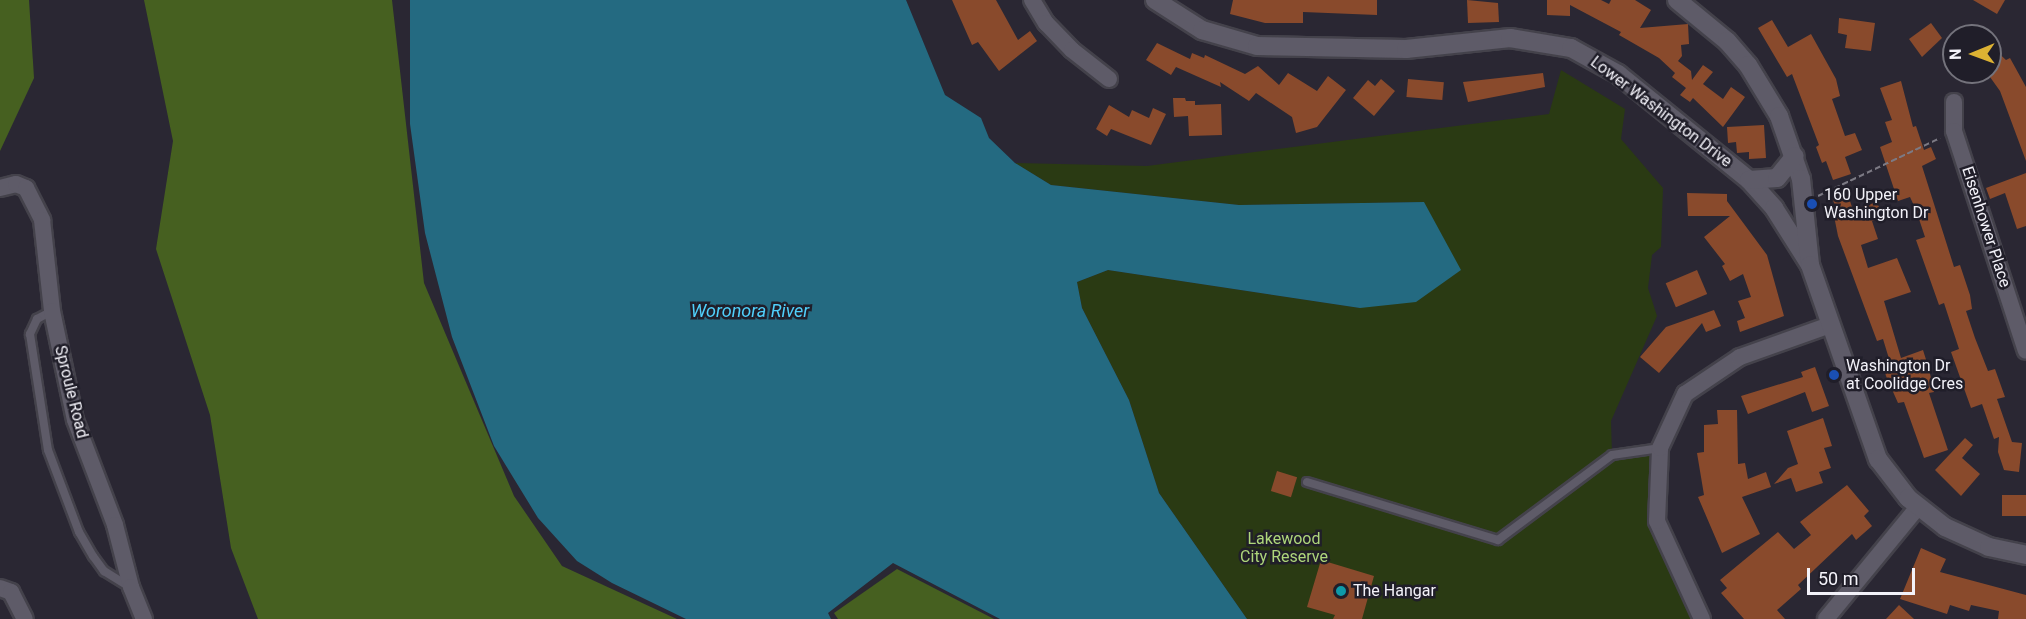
<!DOCTYPE html>
<html>
<head>
<meta charset="utf-8">
<style>
  body { margin:0 }
  #map { position:relative; width:2026px; height:619px; overflow:hidden; background:#2a2733; font-family:Roboto,sans-serif }
  div>[style] { position:absolute }
  .green>* { inset:0; background:#2a3a13 }
  .forest>* { inset:0; background:#466020 }
  .water>* { inset:0; background:#246a81 }
  .building>* { inset:0; background:#894a2c; transform-origin:0 0 }
  .path>* { height:2px; margin-top:-1px; transform-origin:0; background:repeating-linear-gradient(90deg,#7c7a84 0 6px,transparent 0 9px) }
  .roads { filter:drop-shadow(2px 0 #44424b) drop-shadow(-2px 0 #44424b) drop-shadow(0 2px #44424b) drop-shadow(0 -2px #44424b) }
  .service>* { height:8px; margin:-4px; padding:0 4px; transform-origin:4px; border-radius:4px; background:#5e5b68 }
  .minor>* { height:16px; margin:-8px; padding:0 8px; transform-origin:8px; border-radius:8px; background:#5e5b68 }
  .tertiary>* { height:18px; margin:-9px; padding:0 9px; transform-origin:9px; border-radius:9px; background:#5e5b68 }
  .dots>* { width:16px; height:16px; translate:-50% -50%; box-sizing:border-box; border:3px solid #201e29; border-radius:50% }
  span { translate:-50% -50%; white-space:nowrap; text-align:center; line-height:1.15; -webkit-text-stroke:5px #201e29; paint-order:stroke }
  .street-label { font-size:16px; color:#f3f2f9 }
  .poi-label { font-size:16px; color:#f3f2f9 }
  .left { translate:0 -50%; text-align:left }
  .park-label { font-size:16px; color:#aed67b }
  .water-label { font-size:18px; color:#50d0fb; font-style:italic }
  .north { position:absolute; left:1942px; top:24px; width:60px; height:60px; box-sizing:border-box; background:#201e29; border:2px solid #74737c; border-radius:50%; rotate:269deg; font-size:16px; font-weight:700; line-height:24px; text-align:center; color:#f3f2f9 }
  .north::after { content:''; display:block; margin:auto; width:21px; height:27px; background:#dcb233; clip-path:polygon(50% 0,100% 100%,50% 72%,0 100%) }
  .scale { position:absolute; left:1807px; top:568px; width:108px; height:27px; box-sizing:border-box; border:3px solid #f3f2f9; border-top:0; padding-left:8px; font-size:18px; line-height:21px; white-space:nowrap; color:#f3f2f9; -webkit-text-stroke:4px #201e29; paint-order:stroke }
</style>
</head>
<body>
<div id="map">
  <div class="green">
    <div style="clip-path:polygon(1561px 70px,1625px 109px,1621px 139px,1663px 188px,1661px 247px,1652px 255px,1648px 288px,1657px 316px,1611px 421px,1612px 455px,1660px 448px,1657px 521px,1702px 619px,1247px 619px,1159px 493px,1129px 400px,1082px 308px,1077px 282px,1108px 270px,1360px 308px,1424px 202px,1239px 205px,1051px 185px,1015px 163px,1147px 166px,1549px 114px)"></div>
  </div>
  <div class="forest">
    <div style="clip-path:polygon(0 0,29px 0,34px 78px,0 151px)"></div>
    <div style="clip-path:polygon(144px 0,392px 0,424px 283px,514px 496px,562px 566px,677px 619px,258px 619px,231px 548px,210px 415px,156px 249px,173px 141px)"></div>
    <div style="clip-path:polygon(897px 569px,994px 619px,838px 619px,834px 613px)"></div>
  </div>
  <div class="water">
    <div style="clip-path:polygon(410px 0,906px 0,945px 95px,981px 118px,989px 138px,1015px 163px,1051px 185px,1239px 205px,1424px 202px,1461px 270px,1416px 302px,1360px 308px,1108px 270px,1077px 282px,1082px 308px,1129px 400px,1159px 493px,1247px 619px,1000px 619px,893px 563px,828px 613px,831px 619px,686px 619px,612px 583px,577px 561px,538px 518px,494px 446px,452px 337px,425px 233px,410px 124px)"></div>
  </div>
  <div class="building">
    <div style="clip-path:polygon(952px 0,996px 0,1018px 40px,1030px 31px,1037px 41px,999px 71px,978px 42px,972px 45px)"></div>
    <div style="clip-path:polygon(1233px 0,1377px 0,1377px 15px,1303px 12px,1303px 23px,1265px 23px,1230px 14px)"></div>
    <div style="clip-path:polygon(1467px 0,1498px 3px,1499px 22px,1468px 23px)"></div>
    <div style="clip-path:polygon(1547px 0,1601px 0,1609px 4px,1611px 0,1635px 0,1651px 10px,1640px 28px,1688px 24px,1689px 44px,1681px 45px,1682px 56px,1678px 61px,1691px 71px,1692px 80px,1703px 65px,1713px 72px,1703px 84px,1723px 99px,1731px 87px,1745px 97px,1723px 127px,1693px 98px,1690px 102px,1680px 95px,1686px 88px,1672px 77px,1675px 73px,1659px 58px,1619px 35px,1621px 32px,1570px 5px,1570px 16px,1547px 15px)"></div>
    <div style="clip-path:polygon(1973px 0,2005px 0,1997px 14px)"></div>
    <div style="clip-path:polygon(1839px 18px,1875px 23px,1871px 51px,1845px 48px,1847px 35px,1838px 33px)"></div>
    <div style="clip-path:polygon(1772px 20px,1788px 47px,1811px 34px,1836px 79px,1840px 96px,1832px 99px,1845px 136px,1855px 133px,1862px 150px,1845px 157px,1851px 174px,1833px 180px,1826px 161px,1822px 163px,1816px 147px,1819px 145px,1792px 74px,1787px 77px,1758px 28px)"></div>
    <div style="clip-path:polygon(1931px 23px,1942px 38px,1922px 57px,1909px 39px)"></div>
    <div style="clip-path:polygon(1157px 43px,1190px 59px,1192px 53px,1204px 58px,1205px 55px,1245px 74px,1258px 66px,1279px 85px,1288px 73px,1317px 91px,1328px 76px,1346px 90px,1317px 127px,1296px 133px,1292px 117px,1256px 93px,1249px 101px,1220px 82px,1221px 87px,1176px 67px,1171px 75px,1146px 60px)"></div>
    <div style="clip-path:polygon(1990px 45px,2006px 60px,2010px 58px,2026px 87px,2026px 161px,2000px 91px,1990px 77px)"></div>
    <div style="clip-path:polygon(1543px 73px,1545px 87px,1468px 102px,1463px 82px)"></div>
    <div style="clip-path:polygon(1381px 79px,1395px 91px,1374px 116px,1353px 98px,1368px 80px,1375px 86px)"></div>
    <div style="left:1408px;top:79px;width:36px;height:18px;rotate:5deg"></div>
    <div style="clip-path:polygon(1901px 81px,1913px 127px,1916px 126px,1924px 150px,1931px 147px,1936px 159px,1922px 166px,1954px 267px,1960px 265px,1970px 295px,1972px 309px,1966px 311px,1975px 338px,1988px 371px,1995px 369px,2005px 397px,1997px 399px,2012px 442px,2022px 443px,2019px 472px,2004px 470px,1998px 452px,1999px 437px,1994px 439px,1982px 404px,1971px 408px,1951px 352px,1959px 349px,1944px 303px,1939px 305px,1916px 240px,1925px 237px,1916px 210px,1910px 197px,1898px 201px,1880px 147px,1892px 142px,1885px 122px,1892px 120px,1880px 88px)"></div>
    <div style="clip-path:polygon(1173px 98px,1185px 98px,1186px 101px,1195px 101px,1195px 105px,1221px 104px,1222px 135px,1189px 136px,1188px 116px,1174px 117px)"></div>
    <div style="clip-path:polygon(1109px 105px,1129px 117px,1132px 110px,1149px 118px,1153px 108px,1166px 114px,1151px 145px,1111px 129px,1107px 136px,1096px 129px)"></div>
    <div style="clip-path:polygon(1764px 125px,1766px 158px,1749px 159px,1749px 152px,1737px 153px,1736px 142px,1728px 143px,1727px 127px)"></div>
    <div style="clip-path:polygon(2026px 173px,2026px 226px,2017px 229px,2005px 193px,1990px 199px,1986px 188px)"></div>
    <div style="clip-path:polygon(1847px 192px,1853px 210px,1877px 202px,1883px 217px,1872px 221px,1878px 239px,1861px 245px,1868px 268px,1897px 258px,1911px 292px,1884px 301px,1901px 358px,1923px 350px,1929px 369px,1934px 392px,1929px 393px,1948px 450px,1924px 458px,1904px 402px,1898px 403px,1886px 376px,1883px 364px,1890px 362px,1883px 339px,1877px 341px,1838px 236px,1834px 216px,1838px 215px,1832px 197px)"></div>
    <div style="clip-path:polygon(1687px 193px,1727px 194px,1727px 201px,1767px 255px,1784px 316px,1740px 332px,1737px 321px,1745px 318px,1738px 301px,1751px 297px,1743px 274px,1730px 281px,1722px 266px,1725px 264px,1704px 237px,1730px 216px,1688px 216px)"></div>
    <div style="left:1697px;top:270px;width:26px;height:34px;rotate:67deg"></div>
    <div style="clip-path:polygon(1714px 310px,1721px 326px,1706px 332px,1702px 323px,1659px 373px,1640px 357px,1666px 327px)"></div>
    <div style="clip-path:polygon(1815px 367px,1829px 406px,1812px 412px,1805px 392px,1748px 414px,1741px 396px,1803px 377px,1801px 372px)"></div>
    <div style="clip-path:polygon(1717px 410px,1737px 410px,1738px 464px,1745px 463px,1748px 479px,1766px 472px,1771px 487px,1742px 497px,1760px 534px,1722px 553px,1698px 497px,1704px 495px,1697px 453px,1704px 452px,1704px 425px,1718px 424px)"></div>
    <div style="clip-path:polygon(1823px 418px,1832px 446px,1824px 448px,1831px 468px,1819px 472px,1823px 483px,1796px 492px,1791px 478px,1774px 484px,1788px 468px,1798px 464px,1787px 431px)"></div>
    <div style="clip-path:polygon(1965px 438px,1973px 445px,1962px 458px,1980px 474px,1961px 496px,1935px 470px)"></div>
    <div style="left:1277px;top:471px;width:21px;height:21px;rotate:17deg"></div>
    <div style="clip-path:polygon(1847px 485px,1869px 511px,1864px 516px,1872px 526px,1856px 540px,1852px 534px,1798px 585px,1801px 589px,1777px 610px,1785px 619px,1744px 619px,1721px 593px,1727px 588px,1720px 580px,1778px 532px,1794px 549px,1811px 535px,1800px 522px)"></div>
    <div style="left:2002px;top:495px;width:24px;height:21px"></div>
    <div style="clip-path:polygon(1921px 548px,1946px 559px,1940px 572px,2026px 595px,2026px 619px,1998px 619px,1999px 611px,1971px 605px,1969px 611px,1950px 605px,1947px 614px,1900px 599px)"></div>
    <div style="clip-path:polygon(1321px 560px,1374px 576px,1362px 619px,1333px 619px,1335px 615px,1307px 607px)"></div>
    <div style="clip-path:polygon(1899px 605px,1914px 619px,1886px 619px)"></div>
  </div>
  <div class="path">
    <div style="left:1818px;top:196px;width:135px;rotate:-25.4deg"></div>
  </div>
  <div class="roads">
    <div class="service">
      <div style="left:52px;top:311px;width:17px;rotate:152deg"></div>
      <div style="left:37px;top:319px;width:17px;rotate:115deg"></div>
      <div style="left:30px;top:334px;width:117px;rotate:81.2deg"></div>
      <div style="left:48px;top:450px;width:88px;rotate:69.3deg"></div>
      <div style="left:79px;top:532px;width:28px;rotate:60deg"></div>
      <div style="left:93px;top:556px;width:19px;rotate:54deg"></div>
      <div style="left:104px;top:571px;width:31px;rotate:32deg"></div>
      <div style="left:1307px;top:482px;width:200px;rotate:16.9deg"></div>
      <div style="left:1498px;top:540px;width:142px;rotate:-36.7deg"></div>
      <div style="left:1612px;top:455px;width:49px;rotate:-8.3deg"></div>
    </div>
    <div class="minor">
      <div style="left:1032px;top:0;width:27px;rotate:59deg"></div>
      <div style="left:1046px;top:23px;width:37px;rotate:46deg"></div>
      <div style="left:1072px;top:50px;width:47px;rotate:38.1deg"></div>
      <div style="left:1954px;top:102px;width:29px;rotate:90deg"></div>
      <div style="left:1954px;top:131px;width:231px;rotate:71.9deg"></div>
      <div style="left:0;top:188px;width:16px;rotate:-14deg"></div>
      <div style="left:16px;top:184px;width:11px;rotate:22deg"></div>
      <div style="left:26px;top:188px;width:36px;rotate:63deg"></div>
      <div style="left:42px;top:220px;width:92px;rotate:83.7deg"></div>
      <div style="left:52px;top:311px;width:111px;rotate:78.1deg"></div>
      <div style="left:75px;top:420px;width:112px;rotate:69.1deg"></div>
      <div style="left:115px;top:525px;width:64px;rotate:75.5deg"></div>
      <div style="left:131px;top:587px;width:35px;rotate:68deg"></div>
      <div style="left:0;top:588px;width:12px;rotate:20deg"></div>
      <div style="left:11px;top:592px;width:30px;rotate:63deg"></div>
      <div style="left:1702px;top:619px;width:108px;rotate:-114.7deg"></div>
      <div style="left:1657px;top:521px;width:73px;rotate:-87.6deg"></div>
      <div style="left:1660px;top:448px;width:60px;rotate:-65.2deg"></div>
      <div style="left:1685px;top:394px;width:66px;rotate:-33.9deg"></div>
      <div style="left:1740px;top:357px;width:96px;rotate:-19.6deg"></div>
      <div style="left:1826px;top:619px;width:145px;rotate:-50.6deg"></div>
    </div>
    <div class="tertiary">
      <div style="left:1155px;top:0;width:56px;rotate:32.6deg"></div>
      <div style="left:1202px;top:30px;width:57px;rotate:16.2deg"></div>
      <div style="left:1257px;top:46px;width:149px;rotate:1.2deg"></div>
      <div style="left:1406px;top:49px;width:105px;rotate:-6deg"></div>
      <div style="left:1510px;top:38px;width:62px;rotate:9.3deg"></div>
      <div style="left:1571px;top:48px;width:54px;rotate:29deg"></div>
      <div style="left:1618px;top:74px;width:169px;rotate:39deg"></div>
      <div style="left:1749px;top:180px;width:38px;rotate:48deg"></div>
      <div style="left:1774px;top:208px;width:67px;rotate:57.7deg"></div>
      <div style="left:1677px;top:0;width:65px;rotate:39.4deg"></div>
      <div style="left:1727px;top:41px;width:32px;rotate:49deg"></div>
      <div style="left:1748px;top:65px;width:60px;rotate:58.7deg"></div>
      <div style="left:1779px;top:116px;width:67px;rotate:70.8deg"></div>
      <div style="left:1801px;top:179px;width:86px;rotate:84deg"></div>
      <div style="left:1810px;top:265px;width:206px;rotate:70.7deg"></div>
      <div style="left:1878px;top:459px;width:49px;rotate:52.4deg"></div>
      <div style="left:1908px;top:498px;width:47px;rotate:38.1deg"></div>
      <div style="left:1945px;top:527px;width:48px;rotate:24.4deg"></div>
      <div style="left:1989px;top:547px;width:38px;rotate:12deg"></div>
      <div style="left:1749px;top:180px;width:28px;rotate:-4deg"></div>
      <div style="left:1777px;top:178px;width:28px;rotate:-51deg"></div>
    </div>
  </div>
  <div class="dots">
    <div style="left:1812px;top:204px;background:#1a4fb4"></div>
    <div style="left:1834px;top:375px;background:#1a4fb4"></div>
    <div style="left:1341px;top:591px;background:#0f9aa8"></div>
  </div>
  <div class="street-label">
    <span style="left:1661px;top:112px;rotate:37deg">Lower Washington Drive</span>
    <span style="left:1986px;top:227px;rotate:72deg">Eisenhower Place</span>
    <span style="left:71px;top:392px;rotate:76deg">Sproule Road</span>
  </div>
  <div class="poi-label">
    <span class="left" style="left:1824px;top:204px">160 Upper<br>Washington Dr</span>
    <span class="left" style="left:1846px;top:375px">Washington Dr<br>at Coolidge Cres</span>
    <span class="left" style="left:1353px;top:591px">The Hangar</span>
  </div>
  <div class="park-label">
    <span style="left:1284px;top:548px">Lakewood<br>City Reserve</span>
  </div>
  <div class="water-label">
    <span style="left:750px;top:311px">Woronora River</span>
  </div>
  <div class="north">N</div>
  <div class="scale">50 m</div>
</div>
</body>
</html>
